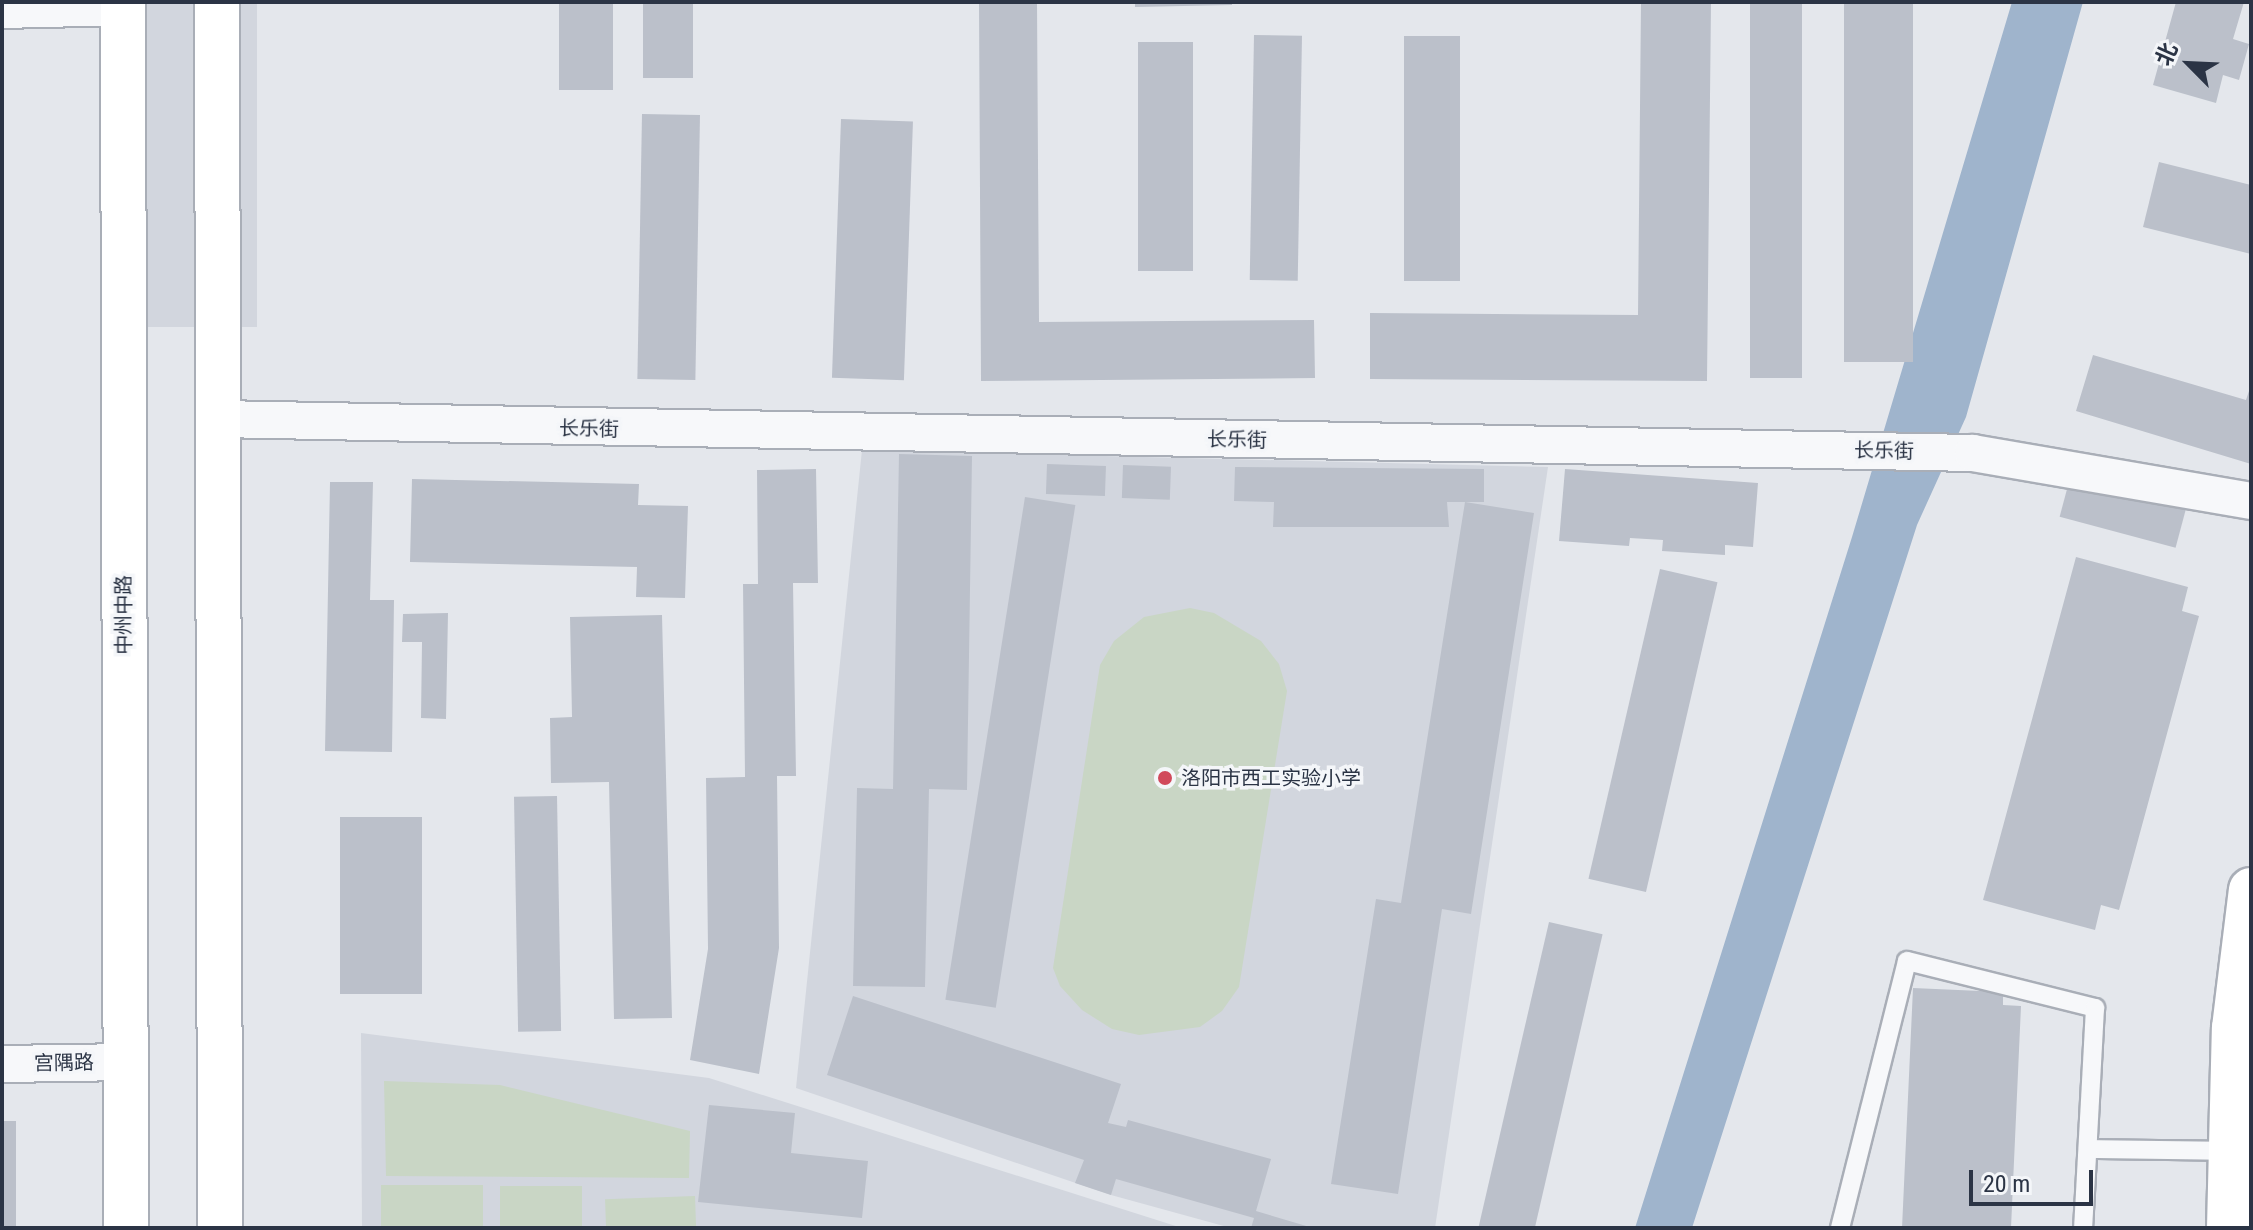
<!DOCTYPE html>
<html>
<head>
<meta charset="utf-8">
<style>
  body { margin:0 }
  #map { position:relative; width:2253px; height:1230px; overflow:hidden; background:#e4e7ec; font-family:"Roboto Condensed","Noto Sans SC",sans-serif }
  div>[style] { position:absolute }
  .built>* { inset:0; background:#d2d6de; transform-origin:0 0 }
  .green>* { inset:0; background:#c9d6c5; transform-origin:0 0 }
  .water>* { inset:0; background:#9fb4cc }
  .building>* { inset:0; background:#bbc0ca; transform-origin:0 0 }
  .roads { filter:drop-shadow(2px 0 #a9aeb7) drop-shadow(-2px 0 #a9aeb7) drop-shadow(0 2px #a9aeb7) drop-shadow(0 -2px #a9aeb7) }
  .lane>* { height:18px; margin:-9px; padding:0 9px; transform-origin:9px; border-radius:9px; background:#f7f8fa }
  .street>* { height:36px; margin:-18px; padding:0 18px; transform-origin:18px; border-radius:18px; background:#f7f8fa }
  .primary>* { height:44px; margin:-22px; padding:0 22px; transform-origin:22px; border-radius:22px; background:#fff }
  .dots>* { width:22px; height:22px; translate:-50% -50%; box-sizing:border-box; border:4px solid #f4f6f9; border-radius:50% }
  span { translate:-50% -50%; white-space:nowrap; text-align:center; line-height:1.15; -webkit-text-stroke:7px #f4f6f9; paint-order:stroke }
  .street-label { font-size:20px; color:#2b3445 }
  .poi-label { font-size:20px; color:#2b3445 }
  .left { translate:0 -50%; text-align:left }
  .frame { position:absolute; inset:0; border:4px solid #2b3445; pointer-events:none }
  .north { position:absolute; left:2149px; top:24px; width:80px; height:80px; -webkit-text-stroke:6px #f4f6f9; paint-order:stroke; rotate:294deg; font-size:22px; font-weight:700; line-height:32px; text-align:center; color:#2b3445 }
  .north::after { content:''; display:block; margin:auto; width:28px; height:36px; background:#2b3445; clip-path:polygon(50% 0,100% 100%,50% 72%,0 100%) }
  .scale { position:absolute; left:1969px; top:1170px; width:124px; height:36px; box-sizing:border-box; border:4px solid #2b3445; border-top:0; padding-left:10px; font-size:24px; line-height:28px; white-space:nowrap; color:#2b3445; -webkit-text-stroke:6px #f4f6f9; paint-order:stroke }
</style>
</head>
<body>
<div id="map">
  <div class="built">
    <div style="left:137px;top:2px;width:120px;height:325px"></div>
    <div style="clip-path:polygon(862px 450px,1548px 467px,1435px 1228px,1231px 1228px,1111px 1195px,796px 1088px)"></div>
    <div style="clip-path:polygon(361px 1033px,709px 1078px,1182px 1228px,362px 1228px)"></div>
  </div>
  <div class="green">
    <div style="clip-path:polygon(1190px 608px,1214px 613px,1261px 641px,1279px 664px,1287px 691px,1239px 987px,1222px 1011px,1200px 1027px,1139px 1035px,1112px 1029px,1082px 1010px,1060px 986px,1053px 968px,1100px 665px,1114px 641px,1144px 617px)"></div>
    <div style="clip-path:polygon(384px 1081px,500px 1085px,690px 1131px,689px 1178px,386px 1176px)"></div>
    <div style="left:483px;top:1185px;width:43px;height:102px;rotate:90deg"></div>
    <div style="left:582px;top:1186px;width:42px;height:82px;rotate:90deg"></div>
    <div style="left:695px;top:1196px;width:32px;height:90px;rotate:88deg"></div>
  </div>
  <div class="water">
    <div style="clip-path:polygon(2012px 2px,2083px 2px,1966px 417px,1917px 525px,1692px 1228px,1635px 1228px,1852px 537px)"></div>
  </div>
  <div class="building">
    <div style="left:559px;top:2px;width:54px;height:88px"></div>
    <div style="left:643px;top:2px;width:50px;height:76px"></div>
    <div style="clip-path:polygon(979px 2px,1037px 2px,1039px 322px,1314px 320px,1315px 378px,981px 381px)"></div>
    <div style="clip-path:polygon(1135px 2px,1232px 2px,1232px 5px,1135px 7px)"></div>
    <div style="clip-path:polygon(1641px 2px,1711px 2px,1707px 381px,1370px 379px,1370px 313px,1638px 315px)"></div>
    <div style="left:1750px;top:2px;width:52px;height:376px"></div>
    <div style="left:1844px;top:2px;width:69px;height:360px"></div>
    <div style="clip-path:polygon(2176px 2px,2244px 2px,2233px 39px,2249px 44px,2239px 80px,2223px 75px,2216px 103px,2153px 85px)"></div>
    <div style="left:1254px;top:35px;width:48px;height:245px;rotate:1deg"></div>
    <div style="left:1460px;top:36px;width:245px;height:56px;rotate:90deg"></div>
    <div style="left:1138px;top:42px;width:55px;height:229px"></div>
    <div style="left:642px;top:114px;width:58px;height:265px;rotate:1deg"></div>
    <div style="left:841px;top:119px;width:72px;height:259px;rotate:2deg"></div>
    <div style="clip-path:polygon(2159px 162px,2251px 185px,2251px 254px,2143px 227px)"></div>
    <div style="clip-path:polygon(2093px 355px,2246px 400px,2251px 385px,2251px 464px,2076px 411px)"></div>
    <div style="clip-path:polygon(899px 454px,972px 456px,967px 790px,929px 789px,925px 987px,853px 986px,857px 788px,893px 789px)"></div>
    <div style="left:1047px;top:464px;width:59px;height:30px;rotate:2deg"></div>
    <div style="left:1123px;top:465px;width:48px;height:33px;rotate:2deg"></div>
    <div style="clip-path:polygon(1235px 467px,1484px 469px,1484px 502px,1447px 502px,1449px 527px,1273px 527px,1274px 502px,1234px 501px)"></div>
    <div style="clip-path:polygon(816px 469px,818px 583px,793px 583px,796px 776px,777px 776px,779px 948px,759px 1074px,690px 1060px,708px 949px,706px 778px,745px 777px,743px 584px,758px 584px,757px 470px)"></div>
    <div style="clip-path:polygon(1565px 469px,1758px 483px,1753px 547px,1725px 545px,1725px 555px,1662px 551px,1663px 540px,1630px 538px,1629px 546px,1559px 541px)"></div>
    <div style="left:2070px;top:478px;width:120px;height:40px;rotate:15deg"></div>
    <div style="clip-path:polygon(412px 479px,639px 484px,638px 505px,688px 506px,685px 598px,636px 597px,637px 567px,410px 562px)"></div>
    <div style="clip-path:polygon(330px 482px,373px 482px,370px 600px,394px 600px,392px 752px,325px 751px)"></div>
    <div style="left:1025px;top:497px;width:51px;height:509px;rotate:9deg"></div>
    <div style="clip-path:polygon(1465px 502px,1534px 513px,1471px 914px,1442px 909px,1398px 1194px,1331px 1184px,1376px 899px,1401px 903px)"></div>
    <div style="clip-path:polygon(2076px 557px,2188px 587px,2182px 611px,2199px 616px,2119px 910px,2101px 905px,2095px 930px,1983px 900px)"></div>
    <div style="left:1660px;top:569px;width:59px;height:318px;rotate:13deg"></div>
    <div style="clip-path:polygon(448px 613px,446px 719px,421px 718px,422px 642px,402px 642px,403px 614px)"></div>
    <div style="clip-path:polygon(662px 615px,672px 1018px,614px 1019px,609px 782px,551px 783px,550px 718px,572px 717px,570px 617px)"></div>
    <div style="left:557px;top:796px;width:235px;height:43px;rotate:89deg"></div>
    <div style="left:340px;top:817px;width:82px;height:177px"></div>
    <div style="left:1549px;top:922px;width:55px;height:314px;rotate:13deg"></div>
    <div style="clip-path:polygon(1913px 988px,2003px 992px,2003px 1005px,2021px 1006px,2011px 1228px,1902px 1228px)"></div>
    <div style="clip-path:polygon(853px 996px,1121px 1084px,1108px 1123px,1126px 1127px,1128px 1120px,1271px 1159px,1256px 1211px,1313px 1228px,1251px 1228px,1254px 1218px,1116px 1179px,1111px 1195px,1075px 1183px,1084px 1160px,827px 1075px)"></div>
    <div style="clip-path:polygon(709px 1105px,795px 1113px,791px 1153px,868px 1161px,862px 1218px,698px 1202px)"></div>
    <div style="left:2px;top:1121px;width:14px;height:107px"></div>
  </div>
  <div class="roads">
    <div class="lane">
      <div style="left:2089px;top:1149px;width:140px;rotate:0.8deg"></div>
      <div style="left:1840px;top:1228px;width:275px;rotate:-75.9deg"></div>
      <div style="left:1907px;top:961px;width:194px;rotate:14deg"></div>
      <div style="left:2095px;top:1008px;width:220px;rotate:93.1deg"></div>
    </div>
    <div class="street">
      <div style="left:2px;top:10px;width:121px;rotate:-1.4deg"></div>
      <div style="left:218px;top:419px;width:1755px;rotate:1.11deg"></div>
      <div style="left:1973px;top:453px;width:282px;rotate:9.8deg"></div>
      <div style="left:2px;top:1064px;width:123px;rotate:-0.9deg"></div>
    </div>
    <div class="primary">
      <div style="left:123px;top:2px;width:1226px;rotate:89.86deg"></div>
      <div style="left:217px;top:2px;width:1226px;rotate:89.86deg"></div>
      <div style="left:2229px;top:1228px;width:200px;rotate:-88.6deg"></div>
      <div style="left:2234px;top:1028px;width:139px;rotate:-83deg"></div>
    </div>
  </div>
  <div class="dots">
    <div style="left:1165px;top:778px;background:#d1495b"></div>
  </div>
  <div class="street-label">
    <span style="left:589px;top:429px;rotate:1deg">长乐街</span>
    <span style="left:1237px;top:440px;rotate:1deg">长乐街</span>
    <span style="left:1884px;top:451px;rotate:1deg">长乐街</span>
    <span style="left:124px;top:615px;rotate:-90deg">中州中路</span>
    <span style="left:64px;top:1063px;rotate:-1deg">宫隅路</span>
  </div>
  <div class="poi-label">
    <span class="left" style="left:1181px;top:778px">洛阳市西工实验小学</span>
  </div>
  <div class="frame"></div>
  <div class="north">北</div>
  <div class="scale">20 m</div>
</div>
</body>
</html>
